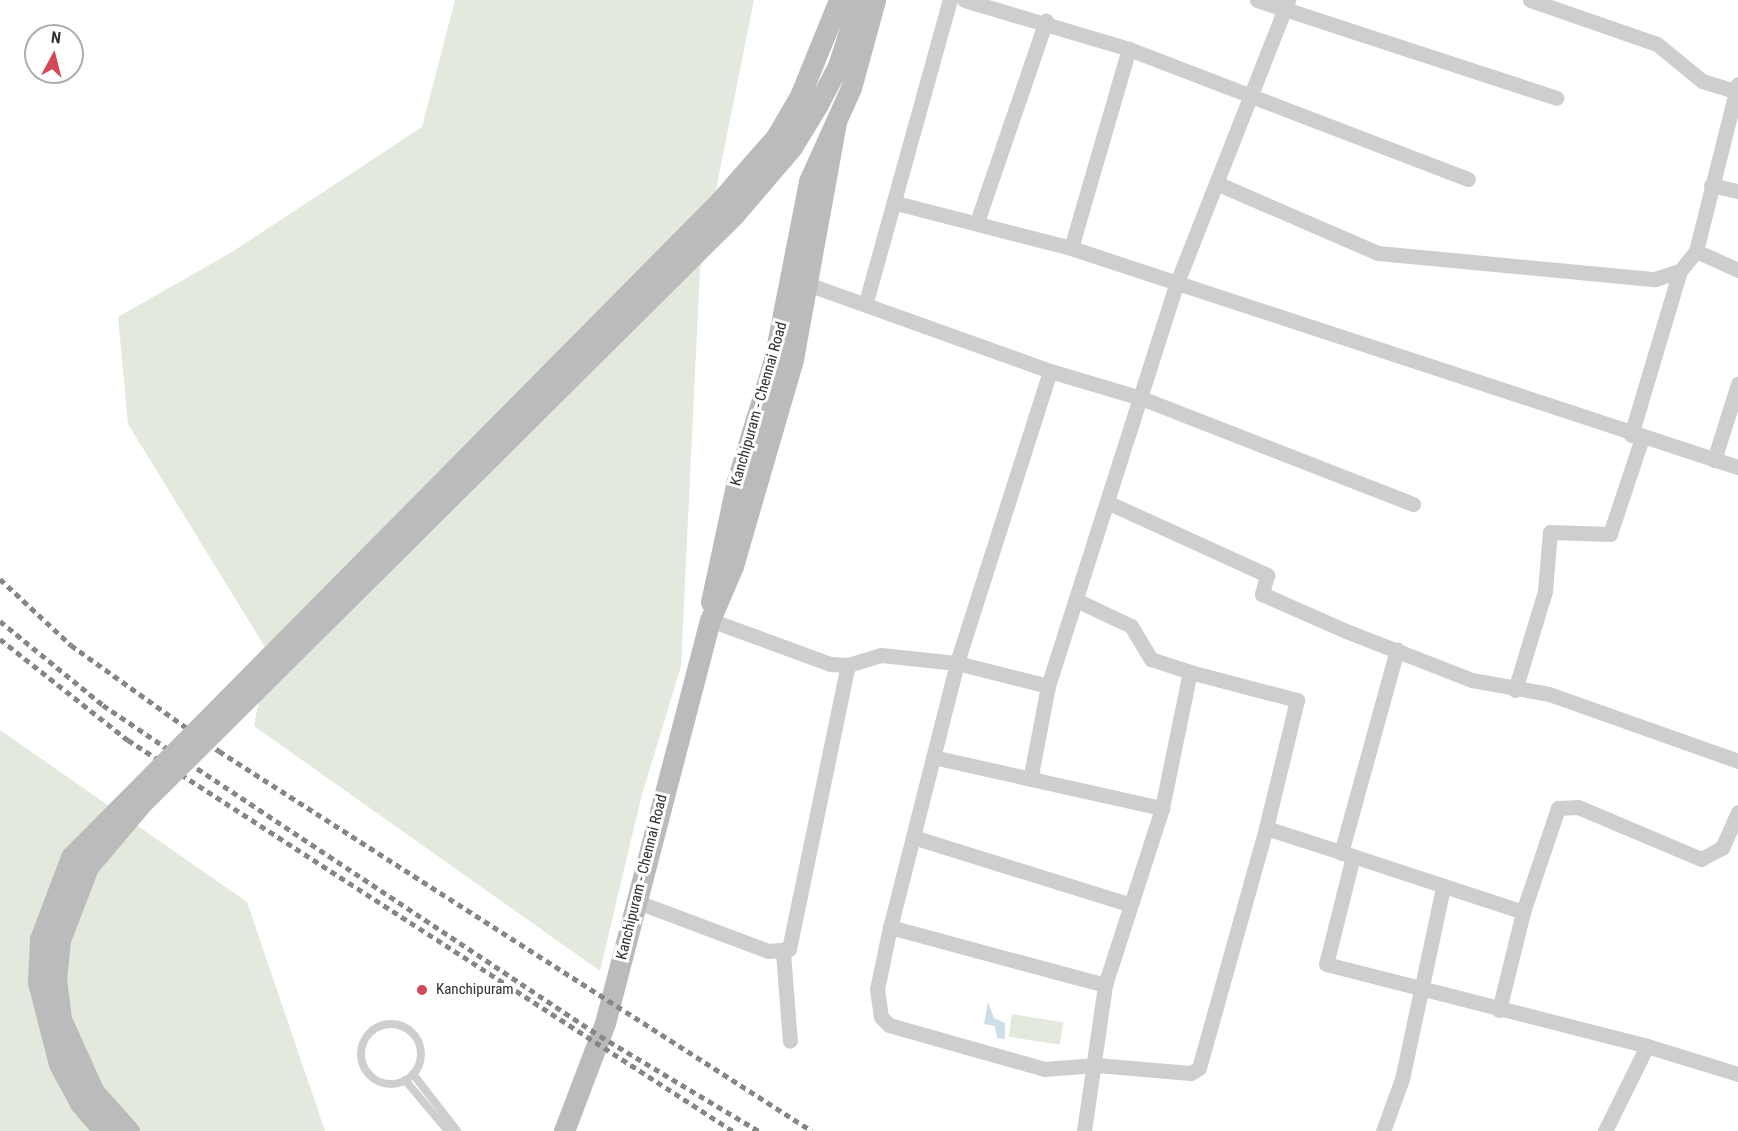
<!DOCTYPE html>
<html>
<head>
<meta charset="utf-8">
<style>
  body { margin:0 }
  #map { position:relative; width:1738px; height:1131px; overflow:hidden; background:#fff; font-family:"Roboto Condensed",sans-serif }
  div>[style] { position:absolute }
  .green>* { inset:0; background:#e4e9de; transform-origin:0 0 }
  .water>* { inset:0; background:#cddee8 }
  .lane>* { height:8px; margin:-4px; padding:0 4px; transform-origin:4px; border-radius:4px; background:#cecece }
  .lane>.ring { margin:-4px; padding:0; box-sizing:content-box; background:none; border:8px solid #cecece; border-radius:50% }
  .street>* { height:15px; margin:-7.5px; padding:0 7.5px; transform-origin:7.5px; border-radius:7.5px; background:#cecece }
  .secondary>* { height:21px; margin:-10.5px; padding:0 10.5px; transform-origin:10.5px; border-radius:10.5px; background:#bbb }
  .rail>* { height:4.5px; margin-top:-2.25px; transform-origin:0; background:repeating-linear-gradient(90deg,#868686 0 6px,transparent 0 10.5px) }
  .secondary-bridge>* { height:21px; margin:-10.5px; padding:0 10.5px; transform-origin:10.5px; border-radius:10.5px; background:#bbb }
  .dots>* { width:16px; height:16px; translate:-50% -50%; box-sizing:border-box; border:3px solid #fff; border-radius:50% }
  span { translate:-50% -50%; white-space:nowrap; text-align:center; line-height:1.15; -webkit-text-stroke:6px #fff; paint-order:stroke }
  .street-label { font-size:15px; color:#313131 }
  .poi-label { font-size:15px; color:#313131 }
  .left { translate:0 -50%; text-align:left }
  .north { position:absolute; left:24px; top:24px; width:60px; height:60px; box-sizing:border-box; background:#fff; border:2px solid #adadad; border-radius:50%; rotate:7deg; font-size:16px; font-weight:700; line-height:24px; text-align:center; color:#313131 }
  .north::after { content:''; display:block; margin:auto; width:21px; height:27px; background:#d34856; clip-path:polygon(50% 0,100% 100%,50% 72%,0 100%) }
</style>
</head>
<body>
<div id="map">
  <div class="green">
    <div style="clip-path:polygon(455px 0,754px 0,700px 269px,681px 666px,641px 798px,600px 971px,254px 726px,268px 652px,128px 424px,118px 317px,232px 252px,422px 127px)"></div>
    <div style="clip-path:polygon(0 730px,247px 902px,325px 1131px,0 1131px)"></div>
    <div style="left:1012px;top:1014px;width:52px;height:23px;rotate:9deg"></div>
  </div>
  <div class="water">
    <div style="clip-path:polygon(988px 1002px,994px 1018px,1005px 1023px,1005px 1039px,997px 1038px,995px 1026px,984px 1024px)"></div>
  </div>
  <div class="lane">
    <div class="ring" style="left:361px;top:1024px;width:52px;height:52px"></div>
    <div style="left:413px;top:1074px;width:72px;rotate:52.3deg"></div>
    <div style="left:405px;top:1080px;width:67px;rotate:49.9deg"></div>
  </div>
  <div class="street">
    <div style="left:964px;top:0;width:172px;rotate:16.5deg"></div>
    <div style="left:1129px;top:49px;width:363px;rotate:21deg"></div>
    <div style="left:1257px;top:0;width:315px;rotate:18.1deg"></div>
    <div style="left:1530px;top:0;width:134px;rotate:19.1deg"></div>
    <div style="left:1657px;top:44px;width:58px;rotate:39.4deg"></div>
    <div style="left:1702px;top:81px;width:38px;rotate:17deg"></div>
    <div style="left:1216px;top:183px;width:176px;rotate:23.4deg"></div>
    <div style="left:1378px;top:253px;width:278px;rotate:5.4deg"></div>
    <div style="left:1655px;top:279px;width:26px;rotate:-18deg"></div>
    <div style="left:1680px;top:271px;width:26px;rotate:-51deg"></div>
    <div style="left:1696px;top:251px;width:172px;rotate:-75.9deg"></div>
    <div style="left:1711px;top:185px;width:28px;rotate:13deg"></div>
    <div style="left:896px;top:203px;width:181px;rotate:14.4deg"></div>
    <div style="left:1071px;top:248px;width:702px;rotate:18.18deg"></div>
    <div style="left:977px;top:222px;width:213px;rotate:-71.1deg"></div>
    <div style="left:1071px;top:248px;width:207px;rotate:-73.8deg"></div>
    <div style="left:1696px;top:251px;width:46px;rotate:24.3deg"></div>
    <div style="left:810px;top:285px;width:255px;rotate:19.7deg"></div>
    <div style="left:1050px;top:371px;width:95px;rotate:16.5deg"></div>
    <div style="left:1141px;top:398px;width:292px;rotate:21.3deg"></div>
    <div style="left:866px;top:302px;width:313px;rotate:-74.5deg"></div>
    <div style="left:1050px;top:371px;width:306px;rotate:107.7deg"></div>
    <div style="left:957px;top:663px;width:272px;rotate:104.2deg"></div>
    <div style="left:890px;top:927px;width:223px;rotate:15.1deg"></div>
    <div style="left:1105px;top:985px;width:186px;rotate:-72.1deg"></div>
    <div style="left:1162px;top:808px;width:139px;rotate:-78.4deg"></div>
    <div style="left:1190px;top:672px;width:111px;rotate:14.7deg"></div>
    <div style="left:1297px;top:700px;width:132px;rotate:103.6deg"></div>
    <div style="left:1266px;top:828px;width:91px;rotate:17.8deg"></div>
    <div style="left:1353px;top:856px;width:111px;rotate:104deg"></div>
    <div style="left:1326px;top:964px;width:331px;rotate:14.3deg"></div>
    <div style="left:1647px;top:1046px;width:95px;rotate:116.3deg"></div>
    <div style="left:1631px;top:435px;width:171px;rotate:-73.4deg"></div>
    <div style="left:1714px;top:460px;width:80px;rotate:-72.5deg"></div>
    <div style="left:1109px;top:503px;width:174px;rotate:24.5deg"></div>
    <div style="left:1267px;top:575px;width:20px;rotate:105deg"></div>
    <div style="left:1262px;top:594px;width:92px;rotate:23.8deg"></div>
    <div style="left:1346px;top:631px;width:135px;rotate:21.3deg"></div>
    <div style="left:1472px;top:680px;width:78px;rotate:10.3deg"></div>
    <div style="left:1549px;top:694px;width:201px;rotate:19.5deg"></div>
    <div style="left:1076px;top:600px;width:61px;rotate:25.3deg"></div>
    <div style="left:1131px;top:626px;width:39px;rotate:59deg"></div>
    <div style="left:1151px;top:659px;width:41px;rotate:18.4deg"></div>
    <div style="left:710px;top:620px;width:128px;rotate:20.1deg"></div>
    <div style="left:830px;top:664px;width:18px;rotate:3deg"></div>
    <div style="left:848px;top:665px;width:34px;rotate:-17deg"></div>
    <div style="left:881px;top:655px;width:76px;rotate:6deg"></div>
    <div style="left:957px;top:663px;width:94px;rotate:14.2deg"></div>
    <div style="left:1048px;top:686px;width:421px;rotate:-72.3deg"></div>
    <div style="left:1176px;top:285px;width:306px;rotate:-68.5deg"></div>
    <div style="left:1515px;top:690px;width:103px;rotate:-73.1deg"></div>
    <div style="left:1545px;top:591px;width:59px;rotate:-85.2deg"></div>
    <div style="left:1550px;top:532px;width:60px;rotate:1.9deg"></div>
    <div style="left:1610px;top:534px;width:101px;rotate:-71.6deg"></div>
    <div style="left:933px;top:757px;width:235px;rotate:12.6deg"></div>
    <div style="left:1031px;top:775px;width:91px;rotate:-79.2deg"></div>
    <div style="left:913px;top:837px;width:225px;rotate:17.3deg"></div>
    <div style="left:1341px;top:853px;width:211px;rotate:-74.6deg"></div>
    <div style="left:1353px;top:856px;width:179px;rotate:18.2deg"></div>
    <div style="left:635px;top:901px;width:142px;rotate:20.6deg"></div>
    <div style="left:768px;top:951px;width:21px;rotate:-5deg"></div>
    <div style="left:789px;top:949px;width:290px;rotate:-78.3deg"></div>
    <div style="left:890px;top:927px;width:63px;rotate:101.8deg"></div>
    <div style="left:877px;top:989px;width:28px;rotate:82deg"></div>
    <div style="left:881px;top:1017px;width:11px;rotate:45deg"></div>
    <div style="left:889px;top:1025px;width:161px;rotate:15.8deg"></div>
    <div style="left:1044px;top:1069px;width:52px;rotate:-4.4deg"></div>
    <div style="left:1096px;top:1065px;width:95px;rotate:4.8deg"></div>
    <div style="left:1191px;top:1073px;width:9px;rotate:-32deg"></div>
    <div style="left:1199px;top:1068px;width:249px;rotate:-74.4deg"></div>
    <div style="left:783px;top:953px;width:88px;rotate:85.5deg"></div>
    <div style="left:1499px;top:1010px;width:101px;rotate:-76.2deg"></div>
    <div style="left:1523px;top:912px;width:110px;rotate:-71.4deg"></div>
    <div style="left:1558px;top:808px;width:20px;rotate:-3deg"></div>
    <div style="left:1578px;top:807px;width:134px;rotate:22.9deg"></div>
    <div style="left:1701px;top:859px;width:24px;rotate:-28deg"></div>
    <div style="left:1722px;top:848px;width:39px;rotate:-66deg"></div>
    <div style="left:1647px;top:1046px;width:95px;rotate:17.1deg"></div>
    <div style="left:1084px;top:1131px;width:148px;rotate:-81.8deg"></div>
    <div style="left:1383px;top:1131px;width:55px;rotate:-69.9deg"></div>
    <div style="left:1402px;top:1079px;width:195px;rotate:-77.9deg"></div>
  </div>
  <div class="secondary">
    <div style="left:800px;top:96px;width:104px;rotate:-67.9deg"></div>
    <div style="left:817px;top:106px;width:45px;rotate:-62.3deg"></div>
    <div style="left:838px;top:66px;width:69px;rotate:-72.3deg"></div>
    <div style="left:711px;top:602px;width:124px;rotate:-77.9deg"></div>
    <div style="left:737px;top:481px;width:127px;rotate:-73deg"></div>
    <div style="left:774px;top:360px;width:182px;rotate:-78.9deg"></div>
    <div style="left:809px;top:181px;width:102px;rotate:-65.7deg"></div>
    <div style="left:851px;top:88px;width:91px;rotate:-74.7deg"></div>
    <div style="left:564px;top:1131px;width:116px;rotate:-69.2deg"></div>
    <div style="left:605px;top:1023px;width:416px;rotate:-75.4deg"></div>
    <div style="left:710px;top:620px;width:59px;rotate:-66.9deg"></div>
    <div style="left:733px;top:566px;width:216px;rotate:-73.8deg"></div>
    <div style="left:793px;top:359px;width:241px;rotate:-79.7deg"></div>
  </div>
  <div class="rail">
    <div style="left:0;top:579px;width:97px;rotate:42.9deg"></div>
    <div style="left:71px;top:645px;width:182px;rotate:35.6deg"></div>
    <div style="left:219px;top:751px;width:704px;rotate:32.65deg"></div>
    <div style="left:0;top:621px;width:133px;rotate:39.2deg"></div>
    <div style="left:103px;top:705px;width:82px;rotate:34.1deg"></div>
    <div style="left:171px;top:751px;width:515px;rotate:33.6deg"></div>
    <div style="left:600px;top:1036px;width:185px;rotate:30.9deg"></div>
    <div style="left:0;top:639px;width:163px;rotate:38.3deg"></div>
    <div style="left:128px;top:740px;width:720px;rotate:32.87deg"></div>
  </div>
  <div class="secondary-bridge">
    <div style="left:104px;top:1131px;width:37px;rotate:-131deg"></div>
    <div style="left:80px;top:1103px;width:44px;rotate:-118.3deg"></div>
    <div style="left:59px;top:1064px;width:85px;rotate:-104.4deg"></div>
    <div style="left:38px;top:982px;width:43px;rotate:-87.3deg"></div>
    <div style="left:40px;top:939px;width:88px;rotate:-69.3deg"></div>
    <div style="left:71px;top:857px;width:923px;rotate:-45.31deg"></div>
    <div style="left:720px;top:201px;width:85px;rotate:-48.8deg"></div>
    <div style="left:776px;top:137px;width:48px;rotate:-59.7deg"></div>
    <div style="left:129px;top:1131px;width:52px;rotate:-131.9deg"></div>
    <div style="left:94px;top:1092px;width:80px;rotate:-114.3deg"></div>
    <div style="left:61px;top:1019px;width:39px;rotate:-97deg"></div>
    <div style="left:56px;top:980px;width:40px;rotate:-84.3deg"></div>
    <div style="left:60px;top:940px;width:78px;rotate:-69deg"></div>
    <div style="left:88px;top:867px;width:84px;rotate:-49.8deg"></div>
    <div style="left:142px;top:803px;width:834px;rotate:-44.81deg"></div>
    <div style="left:734px;top:215px;width:89px;rotate:-49.5deg"></div>
    <div style="left:792px;top:147px;width:48px;rotate:-58.6deg"></div>
  </div>
  <div class="dots">
    <div style="left:422px;top:990px;background:#d34856"></div>
  </div>
  <div class="street-label">
    <span style="left:759px;top:404px;rotate:-74deg">Kanchipuram - Chennai Road</span>
    <span style="left:642px;top:877px;rotate:-76deg">Kanchipuram - Chennai Road</span>
  </div>
  <div class="poi-label">
    <span class="left" style="left:436px;top:990px">Kanchipuram</span>
  </div>
  <div class="north">N</div>
</div>
</body>
</html>
